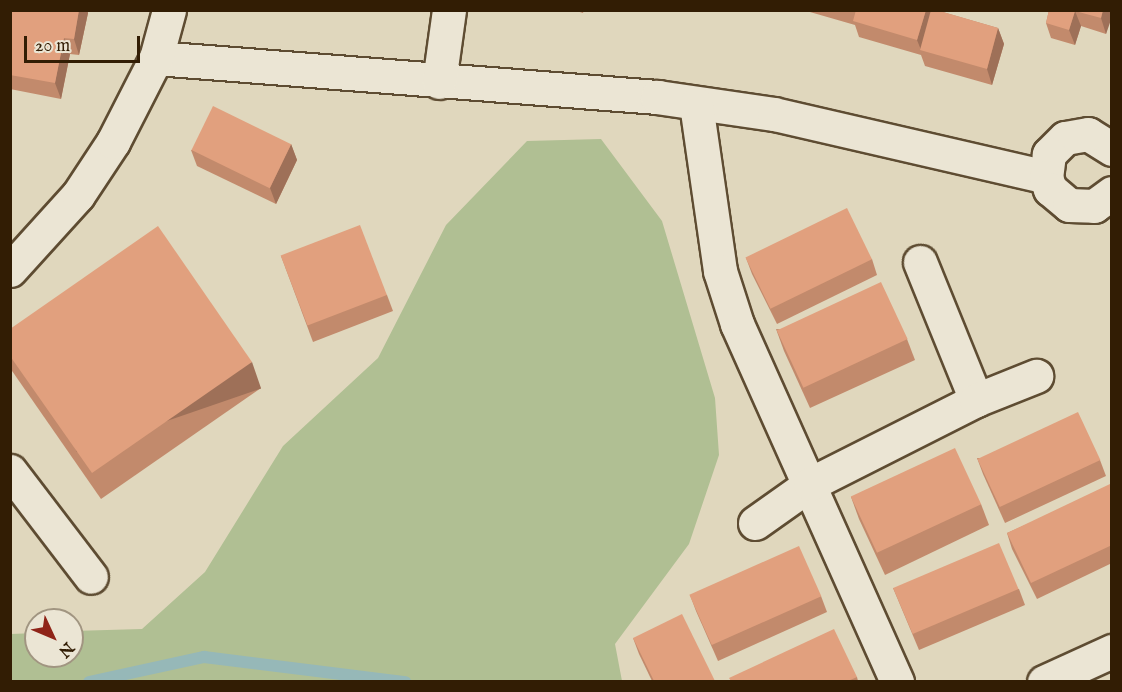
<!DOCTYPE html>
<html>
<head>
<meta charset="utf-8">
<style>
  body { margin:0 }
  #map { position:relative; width:1122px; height:692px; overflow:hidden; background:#e0d7bd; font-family:"IM FELL English",serif }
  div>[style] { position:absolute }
  .green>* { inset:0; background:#b0bf93 }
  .stream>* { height:12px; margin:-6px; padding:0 6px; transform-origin:6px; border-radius:6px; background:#96b8b8 }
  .roads { filter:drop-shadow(2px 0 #5e4c32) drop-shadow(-2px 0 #5e4c32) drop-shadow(0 2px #5e4c32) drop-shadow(0 -2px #5e4c32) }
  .minor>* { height:33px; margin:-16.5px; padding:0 16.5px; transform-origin:16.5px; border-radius:16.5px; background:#ebe5d4 }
  .wall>* { inset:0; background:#c28a6c }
  .shaded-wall>* { inset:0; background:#9e7058; transform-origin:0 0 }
  .building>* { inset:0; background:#e1a07e; transform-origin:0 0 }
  span { translate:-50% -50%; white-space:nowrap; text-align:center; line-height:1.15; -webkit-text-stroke:5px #ebe5d4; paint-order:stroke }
  .frame { position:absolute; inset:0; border:12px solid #321d04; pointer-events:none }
  .north { position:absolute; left:24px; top:608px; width:60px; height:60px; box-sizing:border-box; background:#ebe5d4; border:2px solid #a19581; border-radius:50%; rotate:134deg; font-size:16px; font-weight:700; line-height:24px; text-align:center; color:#321d04 }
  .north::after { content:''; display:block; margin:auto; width:21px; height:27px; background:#8f2418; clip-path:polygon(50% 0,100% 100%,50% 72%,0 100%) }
  .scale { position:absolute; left:24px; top:36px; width:116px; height:27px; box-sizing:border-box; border:3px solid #321d04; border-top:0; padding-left:8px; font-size:18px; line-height:21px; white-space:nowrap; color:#321d04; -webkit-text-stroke:4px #ebe5d4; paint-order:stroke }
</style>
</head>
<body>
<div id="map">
  <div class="green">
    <div style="clip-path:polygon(601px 139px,662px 221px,715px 398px,719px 455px,689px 544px,615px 644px,622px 681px,11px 681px,11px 634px,36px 633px,36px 656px,72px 656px,72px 631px,142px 629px,205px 572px,283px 446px,378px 358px,446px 225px,527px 141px)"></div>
  </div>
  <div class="stream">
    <div style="left:89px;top:682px;width:118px;rotate:-12.3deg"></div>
    <div style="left:204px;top:657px;width:203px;rotate:7.1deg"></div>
  </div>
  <div class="roads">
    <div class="minor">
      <div style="left:156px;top:58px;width:503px;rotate:4.45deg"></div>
      <div style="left:657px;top:97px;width:118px;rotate:8.3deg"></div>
      <div style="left:774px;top:114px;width:279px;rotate:13deg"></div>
      <div style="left:439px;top:82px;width:73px;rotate:-82.1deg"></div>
      <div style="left:696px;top:104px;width:169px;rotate:81.8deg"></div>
      <div style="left:720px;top:271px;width:56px;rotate:72.2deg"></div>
      <div style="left:737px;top:324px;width:392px;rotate:65.9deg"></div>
      <div style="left:1112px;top:149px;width:28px;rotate:-148deg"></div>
      <div style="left:1088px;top:134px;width:23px;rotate:170deg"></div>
      <div style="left:1065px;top:138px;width:23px;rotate:135deg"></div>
      <div style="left:1049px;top:154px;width:23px;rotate:97deg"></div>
      <div style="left:1046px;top:177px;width:13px;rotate:72deg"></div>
      <div style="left:1050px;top:189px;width:25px;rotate:40deg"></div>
      <div style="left:1069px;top:205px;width:25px;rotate:2deg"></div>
      <div style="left:1094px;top:206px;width:22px;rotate:-36deg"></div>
      <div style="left:920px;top:262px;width:149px;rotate:67.9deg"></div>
      <div style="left:10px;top:270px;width:101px;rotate:-47.8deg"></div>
      <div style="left:78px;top:195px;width:64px;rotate:-56.6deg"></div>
      <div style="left:113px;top:142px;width:94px;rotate:-62.9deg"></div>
      <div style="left:156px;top:58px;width:50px;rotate:-74.8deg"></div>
      <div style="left:10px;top:471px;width:133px;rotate:52.6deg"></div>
      <div style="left:755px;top:523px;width:67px;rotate:-35.3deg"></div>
      <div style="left:810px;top:484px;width:186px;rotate:-26.8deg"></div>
      <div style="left:976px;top:400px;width:65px;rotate:-21.8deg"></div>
      <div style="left:1044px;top:682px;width:75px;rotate:-24.5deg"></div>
    </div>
  </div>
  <div class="wall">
    <div style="clip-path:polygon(10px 10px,87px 10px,88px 13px,79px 55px,70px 54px,61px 99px,10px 89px)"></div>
    <div style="clip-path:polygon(573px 10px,584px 10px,583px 13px)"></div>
    <div style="clip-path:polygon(803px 10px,936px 10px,998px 28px,1004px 44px,992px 85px,925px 66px,921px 55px,859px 37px,855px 25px)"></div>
    <div style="clip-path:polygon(1049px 10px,1112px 10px,1106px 34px,1081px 26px,1075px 45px,1051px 38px,1046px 23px)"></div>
    <div style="clip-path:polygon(291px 144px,297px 160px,276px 204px,197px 166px,191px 150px)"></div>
    <div style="clip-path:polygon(281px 256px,387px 295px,393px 311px,313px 342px)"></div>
    <div style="clip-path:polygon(746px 258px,872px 259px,877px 275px,777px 324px,752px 274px)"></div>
    <div style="clip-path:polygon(10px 329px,261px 388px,101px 499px,10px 368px)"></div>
    <div style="clip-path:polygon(776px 329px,907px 339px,915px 360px,810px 408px,784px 351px)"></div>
    <div style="clip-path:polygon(977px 458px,1100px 460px,1106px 476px,1005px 523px,983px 474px)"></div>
    <div style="clip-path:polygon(1112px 487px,1112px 563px,1037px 599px,1012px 549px,1007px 533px)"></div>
    <div style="clip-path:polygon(851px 497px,981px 504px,989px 525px,885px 575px,859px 519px)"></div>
    <div style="clip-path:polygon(893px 588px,1019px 589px,1025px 605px,919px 650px)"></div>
    <div style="clip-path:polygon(690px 595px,821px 596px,827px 612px,718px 661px,696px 611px)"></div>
    <div style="clip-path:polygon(633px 638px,715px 681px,652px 681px,639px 654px)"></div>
    <div style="clip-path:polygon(857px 677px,858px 681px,731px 681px)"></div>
  </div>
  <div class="shaded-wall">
    <div style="clip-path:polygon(79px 10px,87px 10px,88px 13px,79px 55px,74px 39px)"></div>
    <div style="clip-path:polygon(926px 10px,934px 10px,921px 50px,917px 40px)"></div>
    <div style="clip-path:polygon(1103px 10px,1112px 10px,1112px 17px,1106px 34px,1101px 18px)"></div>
    <div style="clip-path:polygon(1075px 11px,1081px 26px,1075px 45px,1069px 30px)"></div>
    <div style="clip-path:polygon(998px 28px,1004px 44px,992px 85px,987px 69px)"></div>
    <div style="clip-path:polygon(64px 38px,70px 54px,61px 99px,55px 83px)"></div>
    <div style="clip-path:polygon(291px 144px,297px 160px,276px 204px,270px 188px)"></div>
    <div style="left:252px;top:362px;width:28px;height:195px;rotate:71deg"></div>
  </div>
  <div class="building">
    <div style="clip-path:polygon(10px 10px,79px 10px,74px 39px,64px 38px,55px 83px,10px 75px)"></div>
    <div style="clip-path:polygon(856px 10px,926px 10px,917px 40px,853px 21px)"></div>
    <div style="clip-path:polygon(931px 10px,936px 10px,998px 28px,987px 69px,920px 50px)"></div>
    <div style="clip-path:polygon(1049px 10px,1103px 10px,1101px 18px,1075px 11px,1069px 30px,1046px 23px)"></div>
    <div style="left:213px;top:106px;width:87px;height:49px;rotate:26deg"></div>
    <div style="left:847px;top:208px;width:57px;height:113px;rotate:64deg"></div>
    <div style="left:360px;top:225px;width:75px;height:85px;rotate:69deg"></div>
    <div style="clip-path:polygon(158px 226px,252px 362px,92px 473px,10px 356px,10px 329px)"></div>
    <div style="left:881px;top:282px;width:63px;height:115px;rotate:65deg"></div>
    <div style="left:1078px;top:412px;width:53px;height:111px;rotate:65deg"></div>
    <div style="left:955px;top:448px;width:62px;height:115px;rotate:65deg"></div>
    <div style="clip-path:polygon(1110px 484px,1112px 487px,1112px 545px,1031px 583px,1007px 533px)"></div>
    <div style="left:999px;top:543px;width:50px;height:115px;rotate:67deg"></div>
    <div style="left:799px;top:546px;width:55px;height:120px;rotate:66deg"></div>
    <div style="clip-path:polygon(682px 614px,715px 681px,654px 681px,633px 638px)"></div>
    <div style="clip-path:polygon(834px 629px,857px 677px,848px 681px,731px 681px,729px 678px)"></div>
  </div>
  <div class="frame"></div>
  <div class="north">N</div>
  <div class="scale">20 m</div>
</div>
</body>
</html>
